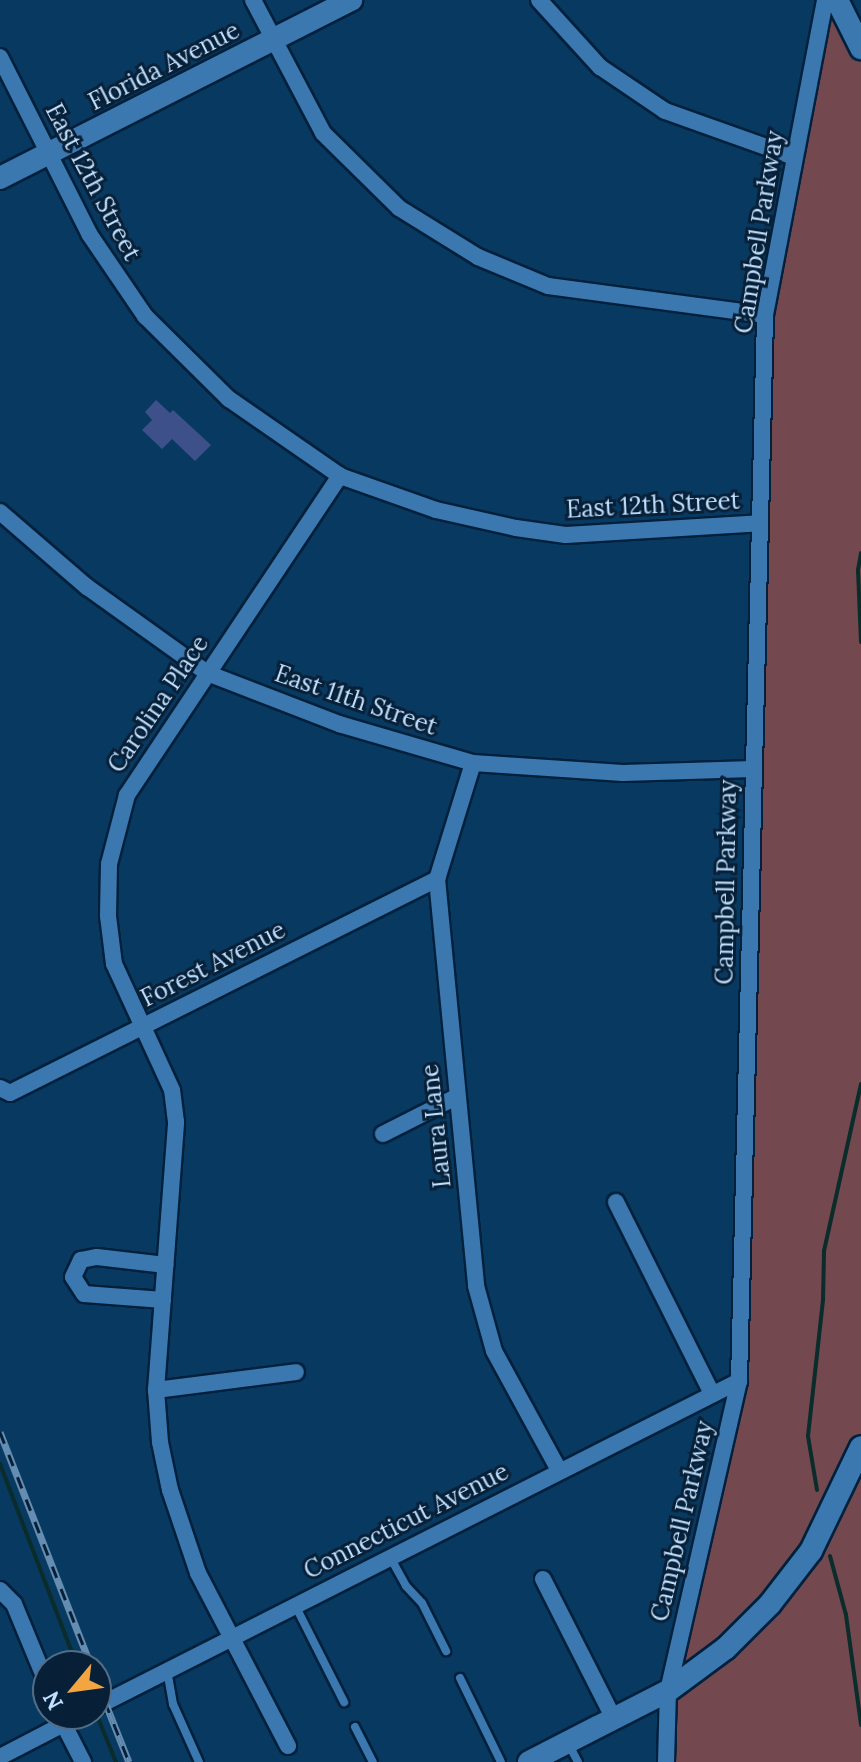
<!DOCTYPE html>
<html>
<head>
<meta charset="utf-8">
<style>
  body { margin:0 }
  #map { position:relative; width:861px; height:1762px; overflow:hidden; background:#083961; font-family:Lora,serif }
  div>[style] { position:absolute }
  .green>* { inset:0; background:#73484f }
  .stream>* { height:4px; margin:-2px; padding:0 2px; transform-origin:2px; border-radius:2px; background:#0a2c2a }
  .building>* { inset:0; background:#3e508a }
  .roads { filter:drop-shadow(2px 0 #01203b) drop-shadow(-2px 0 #01203b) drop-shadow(0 2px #01203b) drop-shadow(0 -2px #01203b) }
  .lane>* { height:8px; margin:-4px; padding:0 4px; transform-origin:4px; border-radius:4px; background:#3c78b0 }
  .street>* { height:16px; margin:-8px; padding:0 8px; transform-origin:8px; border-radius:8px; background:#3c78b0 }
  .secondary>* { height:22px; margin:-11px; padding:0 11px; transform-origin:11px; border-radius:11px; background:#3c78b0 }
  .rail>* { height:7px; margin-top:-3.5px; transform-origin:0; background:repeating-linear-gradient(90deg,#072037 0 12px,#658db1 0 24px); box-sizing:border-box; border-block:2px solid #658db1 }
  span { translate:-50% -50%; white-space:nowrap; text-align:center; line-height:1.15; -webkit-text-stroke:6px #072037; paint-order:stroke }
  .street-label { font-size:24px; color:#c1e0ff }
  .north { position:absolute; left:32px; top:1650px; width:80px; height:80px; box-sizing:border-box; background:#072037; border:2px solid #516d87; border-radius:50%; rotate:241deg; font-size:22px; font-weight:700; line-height:32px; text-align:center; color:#c1e0ff }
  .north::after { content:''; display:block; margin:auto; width:28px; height:36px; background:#f2a541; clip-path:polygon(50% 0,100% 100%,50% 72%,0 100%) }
</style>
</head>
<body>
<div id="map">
  <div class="green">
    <div style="clip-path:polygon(825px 0,861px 54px,861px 1762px,666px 1762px,668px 1691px,739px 1381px,765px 315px)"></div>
  </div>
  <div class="stream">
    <div style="left:861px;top:553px;width:17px;rotate:100deg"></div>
    <div style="left:858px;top:570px;width:72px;rotate:87.6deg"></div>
    <div style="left:0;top:1464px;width:216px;rotate:69.1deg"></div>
    <div style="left:817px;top:1490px;width:55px;rotate:-99.5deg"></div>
    <div style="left:808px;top:1436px;width:137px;rotate:-83.7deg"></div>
    <div style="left:823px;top:1300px;width:49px;rotate:-88.8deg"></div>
    <div style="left:824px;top:1251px;width:171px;rotate:-77.5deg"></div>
    <div style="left:830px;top:1556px;width:61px;rotate:74.8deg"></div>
    <div style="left:846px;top:1615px;width:111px;rotate:82.2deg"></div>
    <div style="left:98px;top:1718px;width:48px;rotate:67.8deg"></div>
  </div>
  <div class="building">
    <div style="clip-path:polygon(156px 400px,170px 413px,173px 410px,211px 445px,195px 461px,172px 439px,162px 449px,142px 430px,152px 420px,145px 412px)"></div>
  </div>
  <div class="roads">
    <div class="lane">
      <div style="left:390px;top:1557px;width:33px;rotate:61deg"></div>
      <div style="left:406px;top:1586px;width:23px;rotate:47deg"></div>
      <div style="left:422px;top:1603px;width:54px;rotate:63.4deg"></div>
      <div style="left:295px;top:1605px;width:109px;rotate:63.2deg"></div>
      <div style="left:167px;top:1670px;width:35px;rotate:80deg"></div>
      <div style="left:173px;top:1704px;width:64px;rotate:65.9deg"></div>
      <div style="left:460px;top:1678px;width:93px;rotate:64deg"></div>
      <div style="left:355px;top:1727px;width:39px;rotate:63deg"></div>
      <div style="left:569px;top:1745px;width:19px;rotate:62deg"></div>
    </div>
    <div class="street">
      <div style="left:253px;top:0;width:150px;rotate:62.2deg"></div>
      <div style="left:323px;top:133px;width:107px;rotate:44.6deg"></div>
      <div style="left:399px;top:208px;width:93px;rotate:31.8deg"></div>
      <div style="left:478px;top:257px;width:76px;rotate:22.5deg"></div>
      <div style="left:548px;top:286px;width:219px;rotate:7.6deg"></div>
      <div style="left:539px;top:0;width:91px;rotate:47.7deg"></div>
      <div style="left:600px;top:67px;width:78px;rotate:34.1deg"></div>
      <div style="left:665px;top:111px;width:137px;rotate:19.6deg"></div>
      <div style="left:0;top:57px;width:199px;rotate:63.2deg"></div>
      <div style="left:90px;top:235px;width:98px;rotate:55.8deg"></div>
      <div style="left:145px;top:316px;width:118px;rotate:44.7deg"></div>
      <div style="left:229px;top:399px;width:135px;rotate:34.7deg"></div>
      <div style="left:340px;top:476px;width:102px;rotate:19.5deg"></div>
      <div style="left:436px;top:510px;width:82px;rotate:12.7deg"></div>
      <div style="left:516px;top:528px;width:50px;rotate:8deg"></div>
      <div style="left:566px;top:535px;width:194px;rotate:-3.5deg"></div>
      <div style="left:0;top:512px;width:115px;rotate:40.8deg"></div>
      <div style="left:87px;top:587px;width:148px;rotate:35.6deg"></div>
      <div style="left:207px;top:673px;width:142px;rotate:21.1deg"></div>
      <div style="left:339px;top:724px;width:140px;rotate:16.2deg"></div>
      <div style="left:473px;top:763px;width:150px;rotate:3.8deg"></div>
      <div style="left:623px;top:773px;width:130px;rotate:-1.8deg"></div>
      <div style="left:473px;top:763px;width:121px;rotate:107.2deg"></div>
      <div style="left:437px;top:879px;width:409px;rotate:84.5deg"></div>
      <div style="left:476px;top:1286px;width:67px;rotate:74.5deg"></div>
      <div style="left:494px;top:1351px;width:136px;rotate:61.4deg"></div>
      <div style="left:0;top:1088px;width:11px;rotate:27deg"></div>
      <div style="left:10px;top:1093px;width:478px;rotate:-26.6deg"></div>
      <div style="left:383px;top:1134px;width:82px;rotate:-26.9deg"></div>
      <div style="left:616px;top:1202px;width:215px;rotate:63.4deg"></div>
      <div style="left:163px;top:1300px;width:79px;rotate:-175.7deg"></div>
      <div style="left:84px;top:1294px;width:20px;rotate:-123deg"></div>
      <div style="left:73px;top:1277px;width:19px;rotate:-65deg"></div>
      <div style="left:81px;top:1260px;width:16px;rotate:-11deg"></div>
      <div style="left:97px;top:1257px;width:69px;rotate:6.6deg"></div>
      <div style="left:156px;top:1390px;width:141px;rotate:-7.3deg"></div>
      <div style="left:543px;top:1579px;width:157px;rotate:63.1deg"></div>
      <div style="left:0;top:1590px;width:20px;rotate:45deg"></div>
      <div style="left:14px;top:1604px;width:89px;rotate:67.5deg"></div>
      <div style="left:96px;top:1707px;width:721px;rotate:-26.88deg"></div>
      <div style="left:60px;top:1717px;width:51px;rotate:62.9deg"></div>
      <div style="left:288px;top:1746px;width:195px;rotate:-117.5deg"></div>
      <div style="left:198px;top:1573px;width:88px;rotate:-108.6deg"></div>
      <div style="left:170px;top:1490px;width:49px;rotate:-101.8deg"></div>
      <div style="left:160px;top:1442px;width:52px;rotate:-94.4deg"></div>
      <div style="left:156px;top:1390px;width:269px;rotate:-85.7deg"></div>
      <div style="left:176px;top:1122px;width:32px;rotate:-97deg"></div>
      <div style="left:172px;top:1090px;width:139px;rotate:-114.7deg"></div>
      <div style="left:114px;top:964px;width:48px;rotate:-97.1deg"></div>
      <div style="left:108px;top:916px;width:52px;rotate:-88.9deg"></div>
      <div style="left:109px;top:864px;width:71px;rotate:-75.4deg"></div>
      <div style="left:127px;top:795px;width:384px;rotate:-56.3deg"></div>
      <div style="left:0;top:1757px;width:93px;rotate:-27.4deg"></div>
      <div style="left:666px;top:1762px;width:71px;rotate:-88.4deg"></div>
      <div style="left:668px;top:1691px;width:318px;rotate:-77.1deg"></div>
      <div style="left:739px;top:1381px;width:1066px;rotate:-88.6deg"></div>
      <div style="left:765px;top:315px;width:321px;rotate:-79.2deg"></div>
    </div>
    <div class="secondary">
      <div style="left:837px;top:0;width:54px;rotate:63.4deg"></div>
      <div style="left:0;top:178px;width:394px;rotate:-26.9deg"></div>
      <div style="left:529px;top:1762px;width:156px;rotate:-27.1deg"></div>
      <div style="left:668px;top:1691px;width:72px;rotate:-36.6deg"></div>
      <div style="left:726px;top:1648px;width:62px;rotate:-45deg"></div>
      <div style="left:770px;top:1604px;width:67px;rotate:-52.3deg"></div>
      <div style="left:811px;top:1551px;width:115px;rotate:-64.3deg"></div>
    </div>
  </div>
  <div class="rail">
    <div style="left:0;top:1432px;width:251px;rotate:68.7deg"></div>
    <div style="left:96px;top:1679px;width:89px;rotate:68.3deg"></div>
  </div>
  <div class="street-label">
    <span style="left:164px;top:66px;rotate:-27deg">Florida Avenue</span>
    <span style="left:93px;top:182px;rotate:62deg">East 12th Street</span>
    <span style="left:759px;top:232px;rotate:-81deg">Campbell Parkway</span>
    <span style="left:653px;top:505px;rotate:-3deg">East 12th Street</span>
    <span style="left:356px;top:700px;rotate:19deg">East 11th Street</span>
    <span style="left:158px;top:704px;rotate:-56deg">Carolina Place</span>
    <span style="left:726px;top:882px;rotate:-89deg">Campbell Parkway</span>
    <span style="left:213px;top:964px;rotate:-27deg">Forest Avenue</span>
    <span style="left:436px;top:1126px;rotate:-96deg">Laura Lane</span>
    <span style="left:406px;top:1521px;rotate:-27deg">Connecticut Avenue</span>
    <span style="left:682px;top:1521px;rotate:-77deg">Campbell Parkway</span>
  </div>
  <div class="north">N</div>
</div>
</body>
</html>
